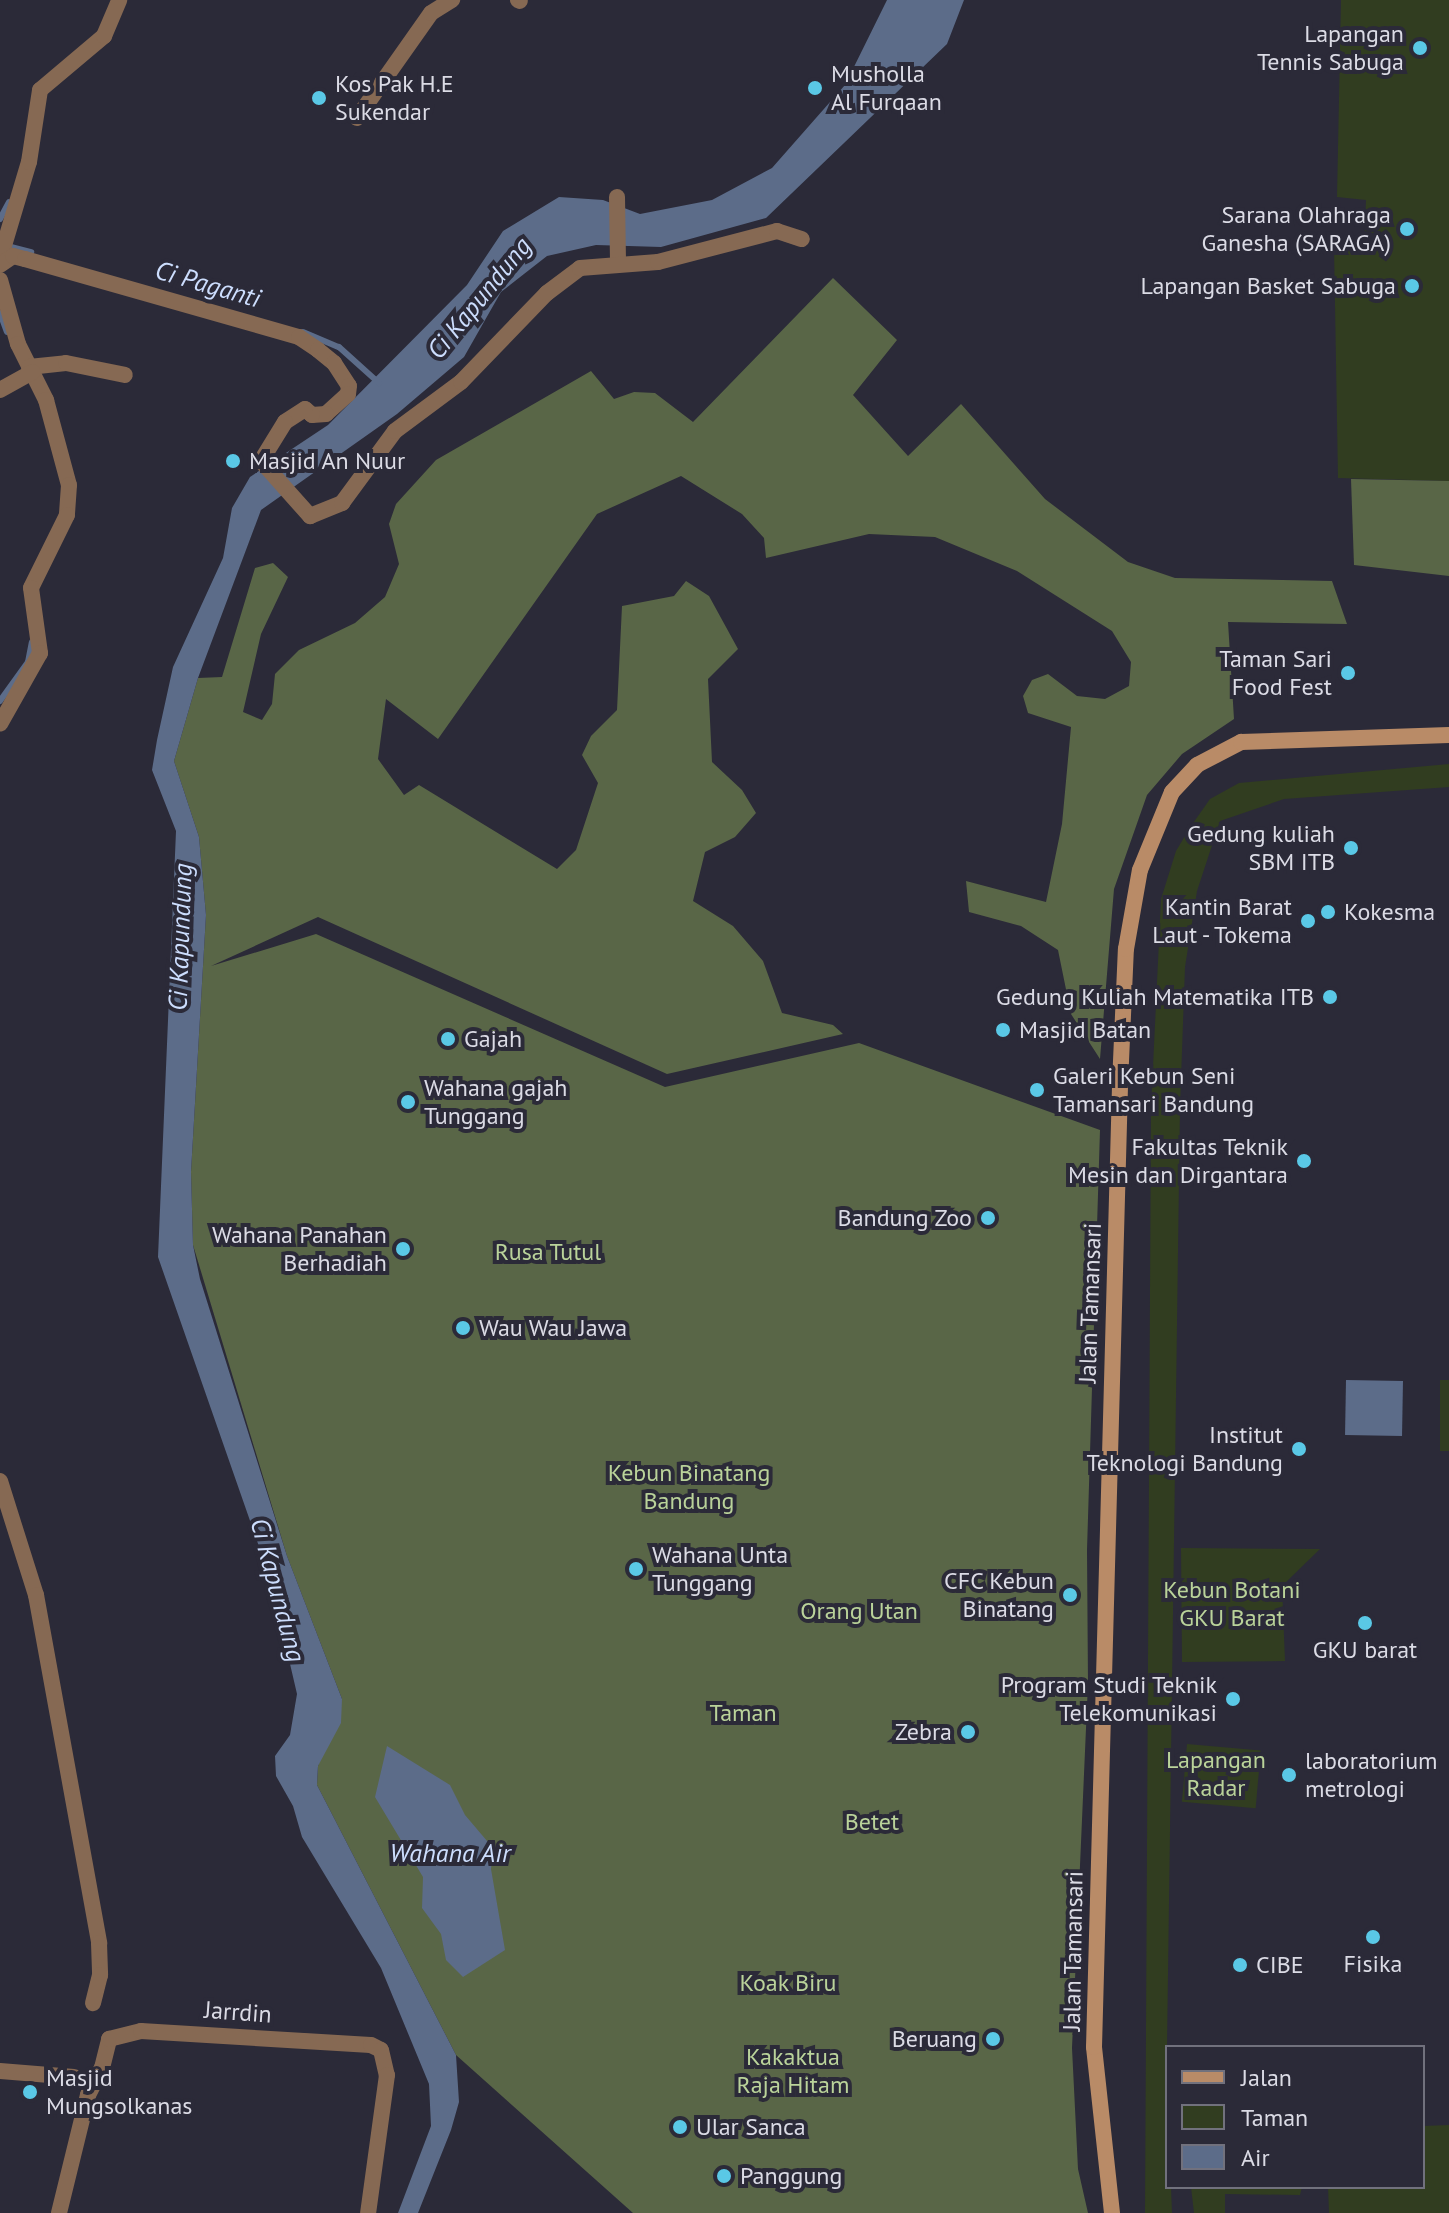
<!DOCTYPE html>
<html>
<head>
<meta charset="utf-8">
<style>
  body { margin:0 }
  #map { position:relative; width:1449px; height:2213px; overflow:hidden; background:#2b2a38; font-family:"PT Sans",sans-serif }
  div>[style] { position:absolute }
  .green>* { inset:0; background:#313d20; transform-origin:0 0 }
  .forest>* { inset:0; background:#596647 }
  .water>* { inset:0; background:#5c6c89; transform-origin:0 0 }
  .stream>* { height:6px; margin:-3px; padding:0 3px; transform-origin:3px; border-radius:3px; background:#5c6c89 }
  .minor>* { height:16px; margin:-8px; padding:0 8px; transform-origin:8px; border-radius:8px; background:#866953 }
  .secondary>* { height:16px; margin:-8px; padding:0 8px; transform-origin:8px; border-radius:8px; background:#b98b67 }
  .dots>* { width:22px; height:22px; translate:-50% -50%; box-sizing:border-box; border:4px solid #2b2a38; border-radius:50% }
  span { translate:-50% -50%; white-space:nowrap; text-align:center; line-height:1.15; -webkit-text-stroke:8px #2b2a38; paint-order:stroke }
  .poi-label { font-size:24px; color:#dbdbe5 }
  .right { translate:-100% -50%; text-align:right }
  .left { translate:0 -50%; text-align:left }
  .park-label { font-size:24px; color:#bad39a }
  .street-label { font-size:24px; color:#dbdbe5 }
  .water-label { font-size:26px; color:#ccddfd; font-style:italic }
  .legend { position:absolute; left:1165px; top:2045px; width:260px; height:144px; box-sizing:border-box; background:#2b2a38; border:2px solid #71717d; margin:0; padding:10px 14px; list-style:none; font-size:24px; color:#dbdbe5 }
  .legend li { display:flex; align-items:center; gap:16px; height:40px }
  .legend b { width:40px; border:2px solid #71717d }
</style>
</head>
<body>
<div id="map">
  <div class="green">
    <div style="clip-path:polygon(1341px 0,1449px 0,1449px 481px,1338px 478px,1334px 247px,1364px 247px,1366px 200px,1337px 197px)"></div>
    <div style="clip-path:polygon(1449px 764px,1449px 787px,1284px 799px,1220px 821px,1197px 891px,1185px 967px,1180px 1107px,1167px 2047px,1167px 2187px,1171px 2187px,1172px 2213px,1145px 2213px,1151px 1108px,1161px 899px,1176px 851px,1191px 826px,1210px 799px,1239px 783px)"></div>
    <div style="left:1440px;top:1380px;width:9px;height:71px"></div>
    <div style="clip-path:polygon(1181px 1548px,1320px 1549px,1282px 1586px,1285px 1661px,1182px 1662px)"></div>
    <div style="left:1187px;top:1744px;width:74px;height:58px;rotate:5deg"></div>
    <div style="clip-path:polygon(1449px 2125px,1449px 2213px,1329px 2213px,1328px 2187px,1423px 2187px,1423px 2126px)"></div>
    <div style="clip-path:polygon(1191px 2187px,1302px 2187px,1300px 2195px,1225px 2194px,1225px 2213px,1194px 2213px)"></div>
  </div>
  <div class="forest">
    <div style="clip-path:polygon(833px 278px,897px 340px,853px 395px,908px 456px,961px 404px,1045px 499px,1128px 562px,1175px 578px,1332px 581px,1347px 624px,1228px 622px,1234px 719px,1182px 754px,1147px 795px,1114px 889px,1100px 1059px,1071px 1014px,1058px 950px,1021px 926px,969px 912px,966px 881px,1046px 902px,1062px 824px,1071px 727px,1028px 713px,1023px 696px,1032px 680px,1048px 674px,1077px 696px,1105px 699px,1129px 686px,1131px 662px,1112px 631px,1017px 571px,935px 537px,869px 534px,766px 558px,764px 538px,742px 514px,681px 476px,597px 514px,438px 739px,386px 699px,378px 759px,404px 795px,419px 785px,557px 869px,576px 850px,598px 783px,582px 755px,591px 736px,617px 710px,622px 606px,674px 596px,686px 581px,709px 596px,738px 649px,708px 679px,712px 762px,742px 790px,756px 813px,735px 837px,705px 852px,693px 901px,733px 926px,763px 961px,782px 1013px,833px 1025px,843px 1034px,667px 1074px,318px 917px,211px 966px,316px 934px,665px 1087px,859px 1043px,1100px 1130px,1087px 1550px,1088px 1683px,1072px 2048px,1078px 2169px,1088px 2213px,633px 2213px,456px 2055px,317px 1785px,318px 1766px,342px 1699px,287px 1556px,193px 1245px,191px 1172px,206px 915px,199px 837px,174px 761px,198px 678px,222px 677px,255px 568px,273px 563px,288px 577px,261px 634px,243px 712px,262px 720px,272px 704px,275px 674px,299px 650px,355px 623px,385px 597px,399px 564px,389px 524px,396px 504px,436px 460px,591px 371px,614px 399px,634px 392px,655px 393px,693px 422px)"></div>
    <div style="clip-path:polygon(1351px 479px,1449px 481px,1449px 576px,1354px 565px)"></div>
  </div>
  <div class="water">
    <div style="clip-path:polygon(887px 0,964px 0,947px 44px,766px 218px,661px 247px,596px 245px,547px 256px,501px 292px,464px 357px,397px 414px,261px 510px,198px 678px,174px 761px,199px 837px,206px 915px,191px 1172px,193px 1245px,200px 1279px,287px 1556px,342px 1699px,341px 1723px,318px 1766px,317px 1785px,456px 2055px,459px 2102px,451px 2130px,418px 2213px,398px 2213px,431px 2126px,429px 2084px,381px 1968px,302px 1837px,293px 1806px,276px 1776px,275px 1756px,290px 1735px,297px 1694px,270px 1578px,158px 1257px,176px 831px,152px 770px,157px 740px,173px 667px,223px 558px,232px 508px,250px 477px,328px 425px,467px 285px,503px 231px,559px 197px,603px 200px,640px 214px,712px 200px,772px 168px,845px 85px)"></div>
    <div style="left:1346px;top:1380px;width:57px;height:55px;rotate:1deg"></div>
    <div style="clip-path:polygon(387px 1746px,450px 1785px,465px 1815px,493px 1848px,491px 1869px,505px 1950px,463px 1977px,446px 1960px,441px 1934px,422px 1908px,423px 1877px,375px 1797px)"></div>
  </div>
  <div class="stream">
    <div style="left:0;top:219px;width:19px;rotate:-62deg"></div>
    <div style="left:7px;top:246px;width:25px;rotate:14deg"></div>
    <div style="left:0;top:313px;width:20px;rotate:70deg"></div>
    <div style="left:303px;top:332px;width:39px;rotate:23deg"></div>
    <div style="left:339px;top:347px;width:54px;rotate:42deg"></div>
    <div style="left:0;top:701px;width:48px;rotate:-54.3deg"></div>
    <div style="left:28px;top:662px;width:20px;rotate:-79deg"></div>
  </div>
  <div class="minor">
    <div style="left:518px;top:0;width:2px;rotate:27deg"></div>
    <div style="left:357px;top:118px;width:128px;rotate:-54.8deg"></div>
    <div style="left:431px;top:13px;width:25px;rotate:-32deg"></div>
    <div style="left:617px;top:197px;width:66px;rotate:89.1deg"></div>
    <div style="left:0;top:259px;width:101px;rotate:-73.4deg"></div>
    <div style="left:29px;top:162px;width:73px;rotate:-81.3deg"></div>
    <div style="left:40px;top:90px;width:84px;rotate:-40.2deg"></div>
    <div style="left:104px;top:36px;width:39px;rotate:-67deg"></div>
    <div style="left:0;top:265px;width:16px;rotate:-35deg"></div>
    <div style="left:13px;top:256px;width:12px;rotate:14deg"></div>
    <div style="left:25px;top:259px;width:285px;rotate:15.9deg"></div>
    <div style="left:299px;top:337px;width:23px;rotate:34deg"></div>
    <div style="left:318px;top:350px;width:21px;rotate:39deg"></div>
    <div style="left:334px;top:363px;width:27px;rotate:57deg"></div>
    <div style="left:349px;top:386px;width:8px;rotate:97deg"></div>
    <div style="left:348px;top:394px;width:30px;rotate:138deg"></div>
    <div style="left:326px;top:414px;width:14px;rotate:176deg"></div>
    <div style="left:312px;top:415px;width:9px;rotate:-139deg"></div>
    <div style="left:305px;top:409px;width:24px;rotate:147deg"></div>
    <div style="left:285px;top:422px;width:46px;rotate:121.6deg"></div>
    <div style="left:261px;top:461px;width:74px;rotate:48.3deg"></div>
    <div style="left:310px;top:516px;width:35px;rotate:-22deg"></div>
    <div style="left:342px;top:503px;width:89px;rotate:-53.6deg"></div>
    <div style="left:395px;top:431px;width:82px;rotate:-36.6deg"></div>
    <div style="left:461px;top:382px;width:124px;rotate:-46deg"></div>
    <div style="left:547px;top:293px;width:41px;rotate:-37.1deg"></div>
    <div style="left:580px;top:268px;width:78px;rotate:-4.4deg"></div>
    <div style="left:658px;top:262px;width:123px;rotate:-14.6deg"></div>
    <div style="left:777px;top:231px;width:26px;rotate:18deg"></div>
    <div style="left:0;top:280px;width:66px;rotate:74.3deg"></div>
    <div style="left:18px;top:344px;width:63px;rotate:63.4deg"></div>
    <div style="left:46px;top:400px;width:88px;rotate:74.9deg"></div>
    <div style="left:69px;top:485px;width:30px;rotate:94deg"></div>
    <div style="left:67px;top:515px;width:81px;rotate:116.3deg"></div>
    <div style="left:31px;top:588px;width:66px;rotate:82.1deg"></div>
    <div style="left:40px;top:653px;width:81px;rotate:119.4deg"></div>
    <div style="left:29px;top:367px;width:37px;rotate:-6deg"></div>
    <div style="left:66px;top:363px;width:60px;rotate:11.5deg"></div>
    <div style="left:0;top:390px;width:37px;rotate:-29deg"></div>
    <div style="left:0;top:1481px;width:120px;rotate:72.5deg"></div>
    <div style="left:36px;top:1595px;width:354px;rotate:79.7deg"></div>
    <div style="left:99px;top:1943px;width:32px;rotate:88deg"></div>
    <div style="left:100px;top:1975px;width:29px;rotate:104deg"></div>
    <div style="left:0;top:2071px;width:74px;rotate:4.6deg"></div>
    <div style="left:59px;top:2213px;width:122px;rotate:-76.2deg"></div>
    <div style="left:88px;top:2095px;width:30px;rotate:-63deg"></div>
    <div style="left:102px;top:2068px;width:30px;rotate:-76deg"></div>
    <div style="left:109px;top:2039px;width:33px;rotate:-14deg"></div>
    <div style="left:141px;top:2031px;width:230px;rotate:3.5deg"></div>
    <div style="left:371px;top:2045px;width:11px;rotate:27deg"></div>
    <div style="left:381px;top:2050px;width:26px;rotate:77deg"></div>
    <div style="left:387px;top:2075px;width:139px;rotate:97.8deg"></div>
  </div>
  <div class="secondary">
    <div style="left:1112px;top:2213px;width:167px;rotate:-96.2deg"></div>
    <div style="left:1094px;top:2047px;width:963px;rotate:-88.45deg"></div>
    <div style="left:1120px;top:1084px;width:135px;rotate:-87.5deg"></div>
    <div style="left:1126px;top:949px;width:80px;rotate:-80deg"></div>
    <div style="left:1140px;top:870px;width:84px;rotate:-67.7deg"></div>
    <div style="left:1172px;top:792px;width:37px;rotate:-47deg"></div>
    <div style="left:1197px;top:765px;width:50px;rotate:-27.6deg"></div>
    <div style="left:1241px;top:742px;width:208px;rotate:-1.9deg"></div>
  </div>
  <div class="dots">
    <div style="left:1420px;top:48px;background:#5ac8e6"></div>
    <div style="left:815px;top:88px;background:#5ac8e6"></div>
    <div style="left:319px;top:98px;background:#5ac8e6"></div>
    <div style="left:1407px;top:229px;background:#5ac8e6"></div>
    <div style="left:1412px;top:286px;background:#5ac8e6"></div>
    <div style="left:233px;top:461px;background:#5ac8e6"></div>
    <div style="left:1348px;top:673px;background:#5ac8e6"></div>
    <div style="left:1351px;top:848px;background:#5ac8e6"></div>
    <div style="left:1328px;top:912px;background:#5ac8e6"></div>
    <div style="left:1308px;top:921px;background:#5ac8e6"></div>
    <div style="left:1330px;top:997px;background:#5ac8e6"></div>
    <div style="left:1003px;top:1030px;background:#5ac8e6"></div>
    <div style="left:448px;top:1039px;background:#5ac8e6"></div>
    <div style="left:1037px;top:1090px;background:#5ac8e6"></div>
    <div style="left:408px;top:1102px;background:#5ac8e6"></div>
    <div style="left:1304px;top:1161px;background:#5ac8e6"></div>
    <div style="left:988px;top:1218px;background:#5ac8e6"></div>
    <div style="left:403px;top:1249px;background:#5ac8e6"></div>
    <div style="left:463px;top:1328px;background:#5ac8e6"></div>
    <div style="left:1299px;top:1449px;background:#5ac8e6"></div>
    <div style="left:636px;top:1569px;background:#5ac8e6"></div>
    <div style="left:1070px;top:1595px;background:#5ac8e6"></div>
    <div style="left:1365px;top:1623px;background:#5ac8e6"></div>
    <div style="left:1233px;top:1699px;background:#5ac8e6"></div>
    <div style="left:968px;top:1732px;background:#5ac8e6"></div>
    <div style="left:1289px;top:1775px;background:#5ac8e6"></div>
    <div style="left:1373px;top:1937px;background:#5ac8e6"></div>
    <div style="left:1240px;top:1965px;background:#5ac8e6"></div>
    <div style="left:993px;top:2039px;background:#5ac8e6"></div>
    <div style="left:30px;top:2092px;background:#5ac8e6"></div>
    <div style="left:680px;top:2127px;background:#5ac8e6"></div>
    <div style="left:724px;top:2176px;background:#5ac8e6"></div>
  </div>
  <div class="poi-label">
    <span class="right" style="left:1404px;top:48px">Lapangan<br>Tennis Sabuga</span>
    <span class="left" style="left:831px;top:88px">Musholla<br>Al Furqaan</span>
    <span class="left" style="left:335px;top:98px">Kos Pak H.E<br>Sukendar</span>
    <span class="right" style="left:1391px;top:229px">Sarana Olahraga<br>Ganesha (SARAGA)</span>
    <span class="right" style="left:1396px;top:286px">Lapangan Basket Sabuga</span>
    <span class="left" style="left:249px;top:461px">Masjid An Nuur</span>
    <span class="right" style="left:1332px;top:673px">Taman Sari<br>Food Fest</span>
    <span class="right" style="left:1335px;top:848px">Gedung kuliah<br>SBM ITB</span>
    <span class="right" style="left:1292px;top:921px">Kantin Barat<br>Laut - Tokema</span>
    <span class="left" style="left:1344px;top:912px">Kokesma</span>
    <span class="right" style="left:1314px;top:997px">Gedung Kuliah Matematika ITB</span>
    <span class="left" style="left:1019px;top:1030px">Masjid Batan</span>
    <span class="left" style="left:464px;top:1039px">Gajah</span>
    <span class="left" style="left:1053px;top:1090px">Galeri Kebun Seni<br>Tamansari Bandung</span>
    <span class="left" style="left:424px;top:1102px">Wahana gajah<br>Tunggang</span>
    <span class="right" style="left:1288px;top:1161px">Fakultas Teknik<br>Mesin dan Dirgantara</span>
    <span class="right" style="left:972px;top:1218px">Bandung Zoo</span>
    <span class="right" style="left:387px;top:1249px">Wahana Panahan<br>Berhadiah</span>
    <span class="left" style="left:479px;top:1328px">Wau Wau Jawa</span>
    <span class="right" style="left:1283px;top:1449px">Institut<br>Teknologi Bandung</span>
    <span class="left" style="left:652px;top:1569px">Wahana Unta<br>Tunggang</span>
    <span class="right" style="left:1054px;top:1595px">CFC Kebun<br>Binatang</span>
    <span style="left:1365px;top:1650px">GKU barat</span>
    <span class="right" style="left:1217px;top:1699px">Program Studi Teknik<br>Telekomunikasi</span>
    <span class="right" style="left:952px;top:1732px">Zebra</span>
    <span class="left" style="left:1305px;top:1775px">laboratorium<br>metrologi</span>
    <span style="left:1373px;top:1964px">Fisika</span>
    <span class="left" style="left:1256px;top:1965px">CIBE</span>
    <span class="right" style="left:977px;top:2039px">Beruang</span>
    <span class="left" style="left:46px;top:2092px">Masjid<br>Mungsolkanas</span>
    <span class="left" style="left:696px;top:2127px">Ular Sanca</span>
    <span class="left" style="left:740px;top:2176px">Panggung</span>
  </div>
  <div class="park-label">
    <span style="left:548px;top:1252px">Rusa Tutul</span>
    <span style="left:689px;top:1487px">Kebun Binatang<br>Bandung</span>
    <span style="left:1232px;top:1604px">Kebun Botani<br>GKU Barat</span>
    <span style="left:859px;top:1611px">Orang Utan</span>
    <span style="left:743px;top:1713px">Taman</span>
    <span style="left:1216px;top:1774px">Lapangan<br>Radar</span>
    <span style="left:872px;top:1822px">Betet</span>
    <span style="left:788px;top:1983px">Koak Biru</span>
    <span style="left:793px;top:2071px">Kakaktua<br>Raja Hitam</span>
  </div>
  <div class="street-label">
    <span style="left:1090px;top:1303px;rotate:-88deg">Jalan Tamansari</span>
    <span style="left:1073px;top:1951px;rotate:-89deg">Jalan Tamansari</span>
    <span style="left:238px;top:2012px;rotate:4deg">Jarrdin</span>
  </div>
  <div class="water-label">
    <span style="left:208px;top:284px;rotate:16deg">Ci Paganti</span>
    <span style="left:479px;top:298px;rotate:-51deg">Ci Kapundung</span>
    <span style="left:180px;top:937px;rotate:-88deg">Ci Kapundung</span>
    <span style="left:278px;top:1590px;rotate:75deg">Ci Kapundung</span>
    <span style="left:450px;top:1853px">Wahana Air</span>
  </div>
  <ul class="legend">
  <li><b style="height:10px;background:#b98b67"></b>Jalan</li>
  <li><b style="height:22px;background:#313d20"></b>Taman</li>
  <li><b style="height:22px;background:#5c6c89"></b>Air</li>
  </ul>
</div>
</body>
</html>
